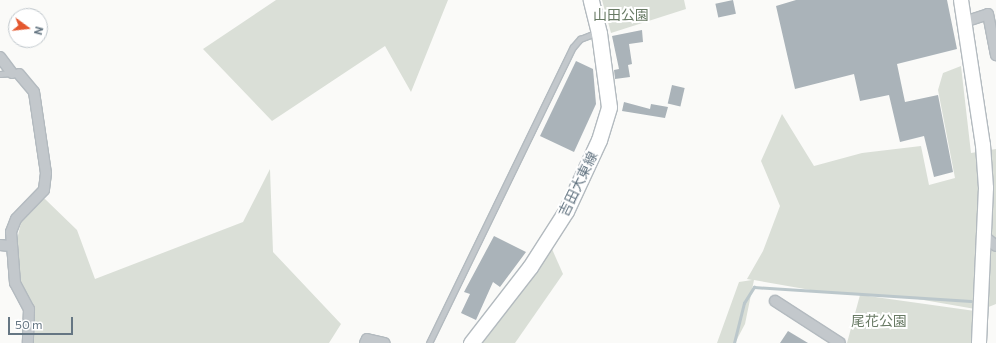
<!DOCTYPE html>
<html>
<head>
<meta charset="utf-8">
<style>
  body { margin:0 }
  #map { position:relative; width:996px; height:343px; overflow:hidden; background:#fafaf8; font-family:Commissioner,"Noto Sans JP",sans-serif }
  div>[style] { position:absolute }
  .green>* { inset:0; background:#dadfd7 }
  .stream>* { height:2.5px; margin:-1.25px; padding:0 1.25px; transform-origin:1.25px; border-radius:1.25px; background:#bbc7cb }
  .building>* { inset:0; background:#aab3b9; transform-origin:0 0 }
  .roads { filter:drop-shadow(1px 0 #b3babf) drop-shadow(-1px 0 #b3babf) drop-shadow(0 1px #b3babf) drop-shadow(0 -1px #b3babf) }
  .lane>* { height:5px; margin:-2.5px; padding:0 2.5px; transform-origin:2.5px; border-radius:2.5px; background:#c3c8cc }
  .street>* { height:10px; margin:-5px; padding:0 5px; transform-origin:5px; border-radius:5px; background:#c3c8cc }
  .secondary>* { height:14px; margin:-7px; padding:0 7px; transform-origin:7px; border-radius:7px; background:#fff }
  .primary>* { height:15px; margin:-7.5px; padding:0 7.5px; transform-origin:7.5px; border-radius:7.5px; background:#fff }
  span { translate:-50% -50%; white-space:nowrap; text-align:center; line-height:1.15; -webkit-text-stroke:4px #fff; paint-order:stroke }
  .park-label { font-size:14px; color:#687a64 }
  .street-label { font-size:14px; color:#657683 }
  .north { position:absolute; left:8px; top:8px; width:40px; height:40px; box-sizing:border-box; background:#fff; border:1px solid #c1c8cd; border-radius:50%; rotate:105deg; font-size:11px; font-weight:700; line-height:16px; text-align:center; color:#657683 }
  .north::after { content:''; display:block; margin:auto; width:14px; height:18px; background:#e4572e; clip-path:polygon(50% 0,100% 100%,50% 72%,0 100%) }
  .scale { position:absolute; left:8px; top:317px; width:65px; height:18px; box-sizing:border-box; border:2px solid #657683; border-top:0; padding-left:5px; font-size:12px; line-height:14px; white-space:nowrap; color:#657683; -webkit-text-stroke:3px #fff; paint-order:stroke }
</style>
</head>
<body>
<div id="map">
  <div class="green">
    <div style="clip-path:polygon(276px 0,448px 0,411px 92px,385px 46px,272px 121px,203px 49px)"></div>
    <div style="clip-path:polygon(602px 0,684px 0,686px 9px,611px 33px)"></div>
    <div style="clip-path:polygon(961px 66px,971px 153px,996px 149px,996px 304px,981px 310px,912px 298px,861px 295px,975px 311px,975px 343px,847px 343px,860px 295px,822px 292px,754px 280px,745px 324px,735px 343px,717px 343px,739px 282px,752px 280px,747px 279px,763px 251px,780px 206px,761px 161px,782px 114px,814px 166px,862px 153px,921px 146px,929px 185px,955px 178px,938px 90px,943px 73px)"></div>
    <div style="clip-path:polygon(270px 169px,273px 252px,341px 324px,329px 343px,25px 343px,33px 305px,20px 288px,16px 244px,22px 218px,38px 199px,45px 199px,77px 230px,95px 279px,243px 222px)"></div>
    <div style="clip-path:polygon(552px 249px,563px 274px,515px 343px,480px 343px)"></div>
  </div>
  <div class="stream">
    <div style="left:734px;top:343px;width:41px;rotate:-76deg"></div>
    <div style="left:744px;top:303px;width:19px;rotate:-58deg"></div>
    <div style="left:754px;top:287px;width:217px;rotate:3.7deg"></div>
  </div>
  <div class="building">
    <div style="left:733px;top:0;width:14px;height:18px;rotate:78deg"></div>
    <div style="clip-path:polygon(796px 0,947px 0,957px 49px,897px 64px,905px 102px,938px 95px,953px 172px,934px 177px,924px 136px,900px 142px,889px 95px,860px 101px,854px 74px,795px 89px,776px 6px)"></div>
    <div style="clip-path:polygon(642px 30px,643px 42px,629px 44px,632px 64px,628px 65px,630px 77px,615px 79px,614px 70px,619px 69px,612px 36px)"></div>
    <div style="clip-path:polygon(576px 61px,593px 69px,596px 104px,574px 152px,540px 136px)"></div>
    <div style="left:672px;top:85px;width:13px;height:19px;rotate:13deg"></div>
    <div style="clip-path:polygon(624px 102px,650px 109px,651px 104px,668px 107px,665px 118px,622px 111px)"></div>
    <div style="clip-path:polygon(494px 236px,526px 252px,500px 287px,493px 282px,476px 320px,461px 313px,470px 294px,464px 292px)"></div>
    <div style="clip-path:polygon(788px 331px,808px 343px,780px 343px)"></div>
  </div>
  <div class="roads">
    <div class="lane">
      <div style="left:0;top:74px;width:11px;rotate:-5deg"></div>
      <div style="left:429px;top:343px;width:329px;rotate:-64.1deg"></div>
      <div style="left:573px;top:47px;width:11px;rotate:-49deg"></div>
      <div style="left:580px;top:39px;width:19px;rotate:-21deg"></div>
    </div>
    <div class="street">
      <div style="left:964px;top:22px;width:25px;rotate:-18deg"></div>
      <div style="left:988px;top:14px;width:42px;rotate:79deg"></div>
      <div style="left:0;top:57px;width:20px;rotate:53deg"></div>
      <div style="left:19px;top:74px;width:23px;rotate:50deg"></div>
      <div style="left:34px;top:92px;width:82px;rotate:81.6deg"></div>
      <div style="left:46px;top:173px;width:17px;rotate:97deg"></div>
      <div style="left:44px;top:190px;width:40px;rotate:134deg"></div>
      <div style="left:16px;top:219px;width:14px;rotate:111deg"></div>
      <div style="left:11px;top:232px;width:51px;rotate:85.5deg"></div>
      <div style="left:15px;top:283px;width:30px;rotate:62deg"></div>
      <div style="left:29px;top:309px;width:34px;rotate:92deg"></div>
      <div style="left:985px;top:237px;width:14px;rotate:39deg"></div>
      <div style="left:0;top:245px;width:11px;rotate:5deg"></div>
      <div style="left:775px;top:301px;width:77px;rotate:32.9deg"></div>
      <div style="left:365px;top:343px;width:4px;rotate:-63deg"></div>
      <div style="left:367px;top:339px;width:18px;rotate:13deg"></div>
    </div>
    <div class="secondary">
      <div style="left:961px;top:0;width:147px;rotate:81.4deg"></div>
      <div style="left:983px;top:145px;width:43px;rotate:86deg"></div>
      <div style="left:986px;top:188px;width:155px;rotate:92.6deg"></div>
    </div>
    <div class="primary">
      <div style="left:471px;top:343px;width:96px;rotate:-52.2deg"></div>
      <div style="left:530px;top:267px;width:67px;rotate:-57.3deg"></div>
      <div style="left:566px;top:211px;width:78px;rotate:-65.1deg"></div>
      <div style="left:599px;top:140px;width:34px;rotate:-73deg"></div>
      <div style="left:609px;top:107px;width:75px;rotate:-97.7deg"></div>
      <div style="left:599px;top:33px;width:34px;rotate:-104deg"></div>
    </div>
  </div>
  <div class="park-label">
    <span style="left:621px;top:15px">山田公園</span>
    <span style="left:879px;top:321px">尾花公園</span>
  </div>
  <div class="street-label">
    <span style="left:578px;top:184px;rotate:-64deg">吉田大東線</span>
  </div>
  <div class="north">N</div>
  <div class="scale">50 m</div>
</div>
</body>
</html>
